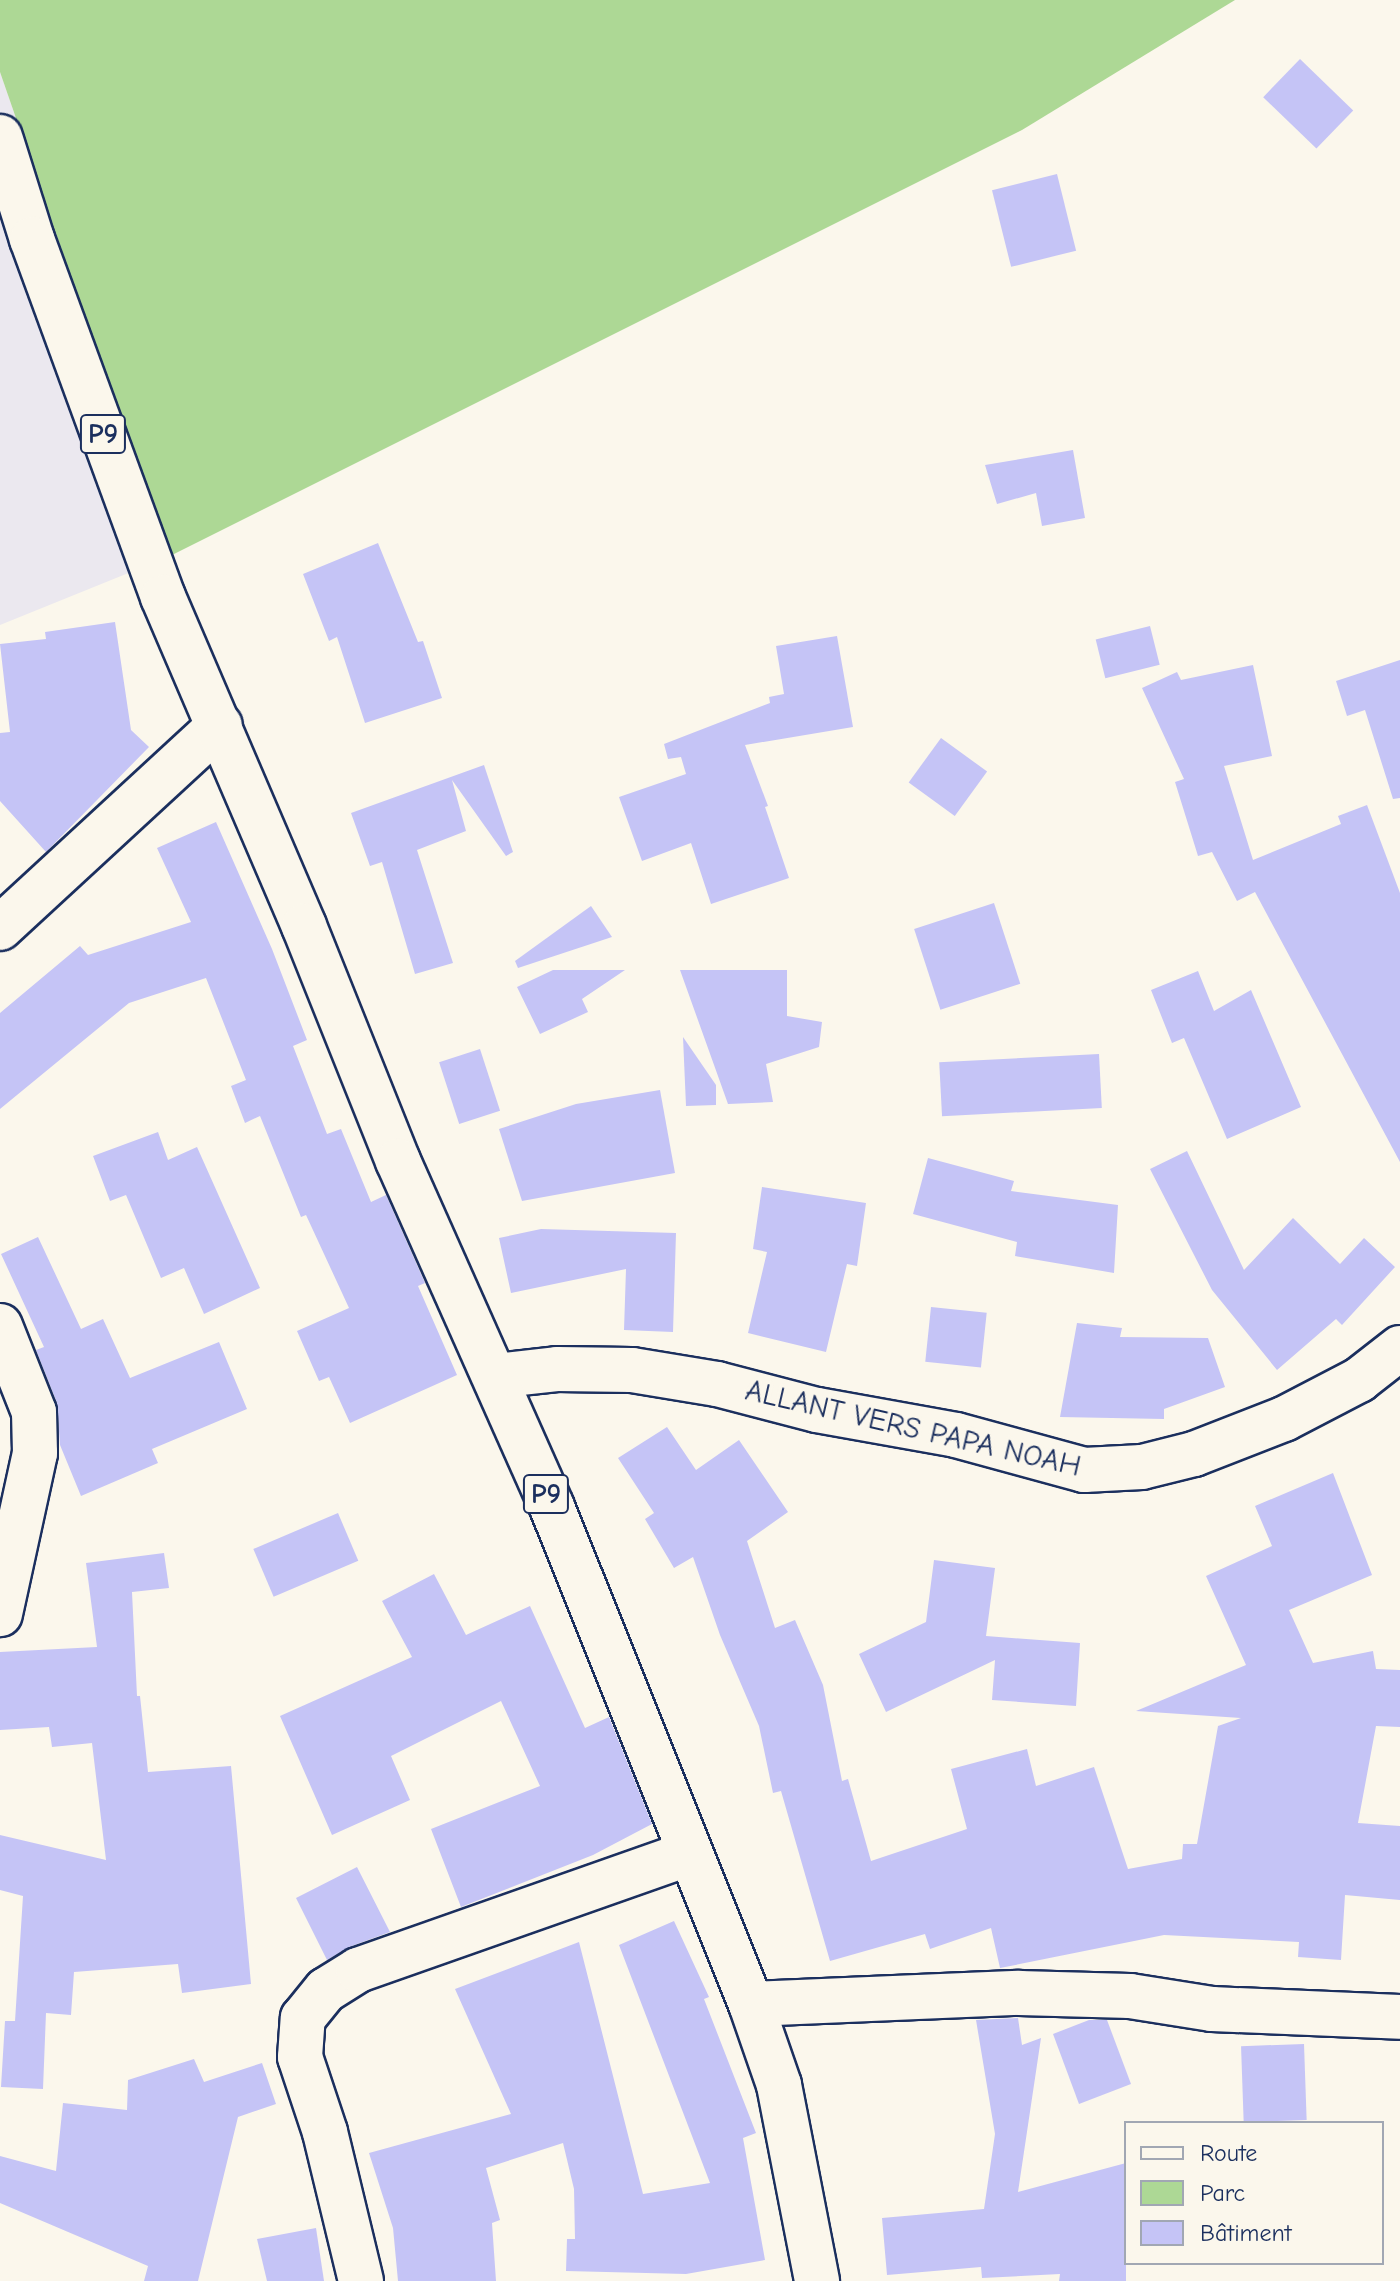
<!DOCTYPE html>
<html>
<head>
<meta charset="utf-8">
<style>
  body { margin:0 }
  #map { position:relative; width:1400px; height:2281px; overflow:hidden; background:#fbf7ec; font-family:"Comic Neue",sans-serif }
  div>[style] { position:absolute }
  .built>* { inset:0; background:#ebe8ef }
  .green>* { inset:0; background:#add895 }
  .building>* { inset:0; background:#c5c4f6; transform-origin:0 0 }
  .roads { filter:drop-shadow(2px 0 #1b2f5e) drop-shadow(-2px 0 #1b2f5e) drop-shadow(0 2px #1b2f5e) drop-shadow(0 -2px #1b2f5e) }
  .minor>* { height:44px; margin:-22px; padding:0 22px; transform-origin:22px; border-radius:22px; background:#fbf7ec }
  .major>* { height:44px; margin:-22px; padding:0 22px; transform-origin:22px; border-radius:22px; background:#fbf7ec }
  span { translate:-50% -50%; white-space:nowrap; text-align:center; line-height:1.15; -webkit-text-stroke:7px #fbf7ec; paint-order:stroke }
  .shield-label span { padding:2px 6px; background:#fbf7ec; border:2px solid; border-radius:6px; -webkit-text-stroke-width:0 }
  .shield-label { font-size:28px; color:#1b2f5e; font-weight:700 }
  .street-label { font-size:30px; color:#1b2f5e }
  .legend { position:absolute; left:1124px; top:2121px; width:260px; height:144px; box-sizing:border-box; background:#fbf7ec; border:2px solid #a1a7b3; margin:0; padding:10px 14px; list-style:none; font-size:24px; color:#1b2f5e }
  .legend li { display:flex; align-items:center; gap:16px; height:40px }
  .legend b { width:40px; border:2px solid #a1a7b3 }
</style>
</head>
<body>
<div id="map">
  <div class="built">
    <div style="clip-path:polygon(0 72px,168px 557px,0 625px)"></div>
  </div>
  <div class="green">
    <div style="clip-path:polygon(0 0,1235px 0,1022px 130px,168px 557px,0 72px)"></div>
  </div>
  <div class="building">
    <div style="left:1300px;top:59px;width:74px;height:53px;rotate:44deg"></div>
    <div style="left:1057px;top:174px;width:79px;height:67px;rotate:76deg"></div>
    <div style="clip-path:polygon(1073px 450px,1085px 518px,1042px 526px,1036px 493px,997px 504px,985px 465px)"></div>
    <div style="clip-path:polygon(378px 543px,418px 642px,423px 641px,442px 698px,365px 723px,337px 637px,329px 641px,303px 574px)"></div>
    <div style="clip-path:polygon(115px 622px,131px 730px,149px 747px,46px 852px,0 801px,0 733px,10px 732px,0 644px,46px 639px,45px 632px)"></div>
    <div style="left:1150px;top:626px;width:40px;height:56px;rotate:76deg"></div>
    <div style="clip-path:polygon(837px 636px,853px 727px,745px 745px,768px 806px,765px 807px,789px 878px,711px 904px,691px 843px,642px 861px,619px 797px,686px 774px,681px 757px,668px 759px,664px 744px,770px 703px,769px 697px,784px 694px,776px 646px)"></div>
    <div style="clip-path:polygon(1400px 660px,1400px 798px,1393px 799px,1365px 710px,1347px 716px,1336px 681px)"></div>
    <div style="clip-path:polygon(1253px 665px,1272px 756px,1224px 766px,1253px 860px,1341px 824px,1338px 816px,1367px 805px,1400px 893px,1400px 1162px,1255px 892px,1237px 901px,1212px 852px,1198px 856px,1175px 782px,1184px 779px,1142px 688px,1177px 672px,1181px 680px)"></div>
    <div style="left:941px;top:738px;width:57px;height:55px;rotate:36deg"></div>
    <div style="clip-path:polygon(484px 765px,513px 852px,506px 856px,452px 780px,466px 831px,417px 850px,453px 963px,415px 974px,382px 862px,370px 866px,351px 813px)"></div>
    <div style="clip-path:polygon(216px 822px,272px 949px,307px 1040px,293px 1046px,327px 1134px,341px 1129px,371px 1202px,386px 1195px,425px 1283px,418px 1286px,457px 1375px,350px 1423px,329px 1377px,319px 1381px,297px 1331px,349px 1308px,306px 1215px,301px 1217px,260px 1116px,245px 1123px,231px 1086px,246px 1080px,206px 978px,129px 1003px,0 1109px,0 1013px,80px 946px,88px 955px,191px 922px,157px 848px)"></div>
    <div style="left:994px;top:903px;width:85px;height:84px;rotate:72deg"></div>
    <div style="clip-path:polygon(591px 906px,612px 937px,518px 968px,515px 961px)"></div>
    <div style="clip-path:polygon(553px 970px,625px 970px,582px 999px,588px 1012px,540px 1034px,517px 987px)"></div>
    <div style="clip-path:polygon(680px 970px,787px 970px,787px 1016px,822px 1022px,819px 1047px,766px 1064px,773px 1102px,728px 1104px)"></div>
    <div style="clip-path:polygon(1198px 971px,1214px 1011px,1251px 990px,1301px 1107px,1227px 1139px,1184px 1038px,1172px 1043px,1151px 990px)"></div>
    <div style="clip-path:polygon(683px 1037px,716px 1085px,716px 1105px,686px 1106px)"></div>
    <div style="left:480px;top:1049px;width:65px;height:43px;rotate:72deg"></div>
    <div style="left:1099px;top:1054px;width:54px;height:160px;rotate:87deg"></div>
    <div style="clip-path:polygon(660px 1090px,675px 1173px,522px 1201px,499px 1129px,576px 1104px)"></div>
    <div style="clip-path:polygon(158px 1132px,168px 1160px,197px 1147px,260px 1288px,204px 1314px,184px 1268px,161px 1278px,126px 1195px,110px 1201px,93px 1156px)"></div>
    <div style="clip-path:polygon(1187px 1151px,1244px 1270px,1293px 1218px,1340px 1264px,1364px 1238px,1395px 1267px,1342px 1325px,1336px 1319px,1277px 1370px,1212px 1290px,1150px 1169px)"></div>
    <div style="clip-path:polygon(928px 1158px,1014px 1181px,1011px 1191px,1118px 1205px,1114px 1273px,1015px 1256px,1017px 1242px,913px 1214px)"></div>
    <div style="clip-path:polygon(762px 1187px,866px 1203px,857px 1266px,847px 1264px,826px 1352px,748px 1333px,767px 1252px,753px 1249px)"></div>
    <div style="clip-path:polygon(541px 1229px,676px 1233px,673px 1332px,624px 1330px,626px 1269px,511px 1293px,499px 1238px)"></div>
    <div style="clip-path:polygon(38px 1237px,81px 1329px,103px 1319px,130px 1378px,219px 1342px,247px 1409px,152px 1449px,158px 1463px,81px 1496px,60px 1445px,57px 1403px,36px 1350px,44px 1347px,1px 1254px)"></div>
    <div style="left:931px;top:1307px;width:56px;height:55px;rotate:6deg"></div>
    <div style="clip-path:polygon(1077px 1323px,1122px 1328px,1120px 1337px,1208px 1338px,1225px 1387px,1164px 1409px,1164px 1419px,1060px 1417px)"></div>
    <div style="clip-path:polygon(667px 1427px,696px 1470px,739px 1440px,788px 1512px,747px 1541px,775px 1628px,795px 1620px,823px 1685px,842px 1781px,848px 1779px,871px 1861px,967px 1829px,951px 1769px,1027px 1749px,1036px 1786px,1094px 1767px,1128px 1869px,1182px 1859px,1183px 1844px,1197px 1844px,1218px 1726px,1241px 1718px,1136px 1711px,1246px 1665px,1206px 1576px,1272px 1546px,1255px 1506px,1333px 1473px,1372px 1575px,1289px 1610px,1313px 1663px,1373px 1651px,1376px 1669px,1400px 1670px,1400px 1727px,1376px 1726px,1358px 1823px,1400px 1826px,1400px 1900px,1345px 1895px,1341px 1960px,1298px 1957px,1299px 1942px,1164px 1935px,1000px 1968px,991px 1928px,930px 1949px,925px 1934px,830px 1961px,781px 1791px,773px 1793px,759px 1726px,720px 1635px,693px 1557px,674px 1568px,645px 1519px,654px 1513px,618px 1458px)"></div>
    <div style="left:338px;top:1513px;width:52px;height:92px;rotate:67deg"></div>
    <div style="clip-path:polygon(164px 1553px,169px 1588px,132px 1592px,137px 1696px,140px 1696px,148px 1772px,231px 1766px,251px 1984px,182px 1993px,178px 1964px,74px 1972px,71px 2015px,46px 2013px,43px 2089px,1px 2087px,5px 2021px,15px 2021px,23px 1896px,0 1890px,0 1835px,106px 1860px,92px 1743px,52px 1747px,49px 1727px,0 1730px,0 1652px,97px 1647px,86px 1563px)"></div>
    <div style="clip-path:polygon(934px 1560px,995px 1568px,986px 1636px,1080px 1643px,1076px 1706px,992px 1700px,995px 1660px,886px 1712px,859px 1654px,926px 1622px)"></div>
    <div style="clip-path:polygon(434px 1574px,466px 1635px,530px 1606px,585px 1728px,609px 1717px,652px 1824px,593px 1855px,461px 1907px,431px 1829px,540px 1786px,501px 1701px,391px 1756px,410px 1800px,332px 1835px,280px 1716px,412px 1657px,382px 1601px)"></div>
    <div style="clip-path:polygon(357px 1867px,390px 1932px,349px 1947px,327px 1960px,296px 1898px)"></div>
    <div style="clip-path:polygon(674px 1921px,709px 1997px,704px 1999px,756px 2133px,743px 2138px,765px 2260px,686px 2274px,566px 2271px,567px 2239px,575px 2239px,574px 2189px,563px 2143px,486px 2168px,500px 2220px,492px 2223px,496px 2281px,398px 2281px,393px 2228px,369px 2153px,511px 2114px,455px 1989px,579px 1942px,643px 2194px,710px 2183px,619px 1945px)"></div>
    <div style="clip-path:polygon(1018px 2018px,1022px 2045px,1041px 2038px,1018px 2192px,1126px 2163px,1126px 2281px,1059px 2281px,1060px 2274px,982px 2278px,981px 2267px,887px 2275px,882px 2218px,984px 2209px,995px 2134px,976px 2020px)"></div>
    <div style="clip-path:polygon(1089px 2020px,1107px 2020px,1131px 2084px,1079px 2104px,1053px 2034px)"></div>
    <div style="left:1304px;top:2044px;width:76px;height:63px;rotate:88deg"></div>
    <div style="clip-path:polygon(194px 2059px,204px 2082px,262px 2063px,276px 2104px,238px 2117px,198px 2281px,144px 2281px,148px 2266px,0 2203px,0 2156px,56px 2171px,63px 2103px,127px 2110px,128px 2080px)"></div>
    <div style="clip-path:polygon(316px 2228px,324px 2281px,267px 2281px,257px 2239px)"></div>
  </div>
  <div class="roads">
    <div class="minor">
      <div style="left:0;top:928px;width:299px;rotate:-42.7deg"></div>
      <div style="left:0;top:1326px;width:92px;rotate:68.4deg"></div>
      <div style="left:34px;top:1412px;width:41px;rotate:88.6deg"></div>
      <div style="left:35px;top:1453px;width:165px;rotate:102.3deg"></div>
      <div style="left:495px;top:1376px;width:62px;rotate:-6.4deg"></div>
      <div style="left:557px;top:1369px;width:75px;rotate:0.8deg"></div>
      <div style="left:632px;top:1370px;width:86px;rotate:9.4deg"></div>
      <div style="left:717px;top:1384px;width:103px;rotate:14.6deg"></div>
      <div style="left:817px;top:1410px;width:141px;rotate:10.2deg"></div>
      <div style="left:956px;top:1435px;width:133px;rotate:15.3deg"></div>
      <div style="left:1084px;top:1470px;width:58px;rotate:-3deg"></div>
      <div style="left:1142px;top:1467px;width:54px;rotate:-14deg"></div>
      <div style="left:1194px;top:1454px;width:97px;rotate:-21.3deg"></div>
      <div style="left:1284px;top:1419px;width:85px;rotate:-27.5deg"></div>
      <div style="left:1359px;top:1380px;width:52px;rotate:-38deg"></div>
      <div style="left:751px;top:2004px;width:268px;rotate:-2.4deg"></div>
      <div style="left:1019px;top:1993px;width:111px;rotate:1.5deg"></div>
      <div style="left:1130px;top:1996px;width:83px;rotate:9deg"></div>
      <div style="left:1212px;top:2009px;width:188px;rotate:2.4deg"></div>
      <div style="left:361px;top:2281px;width:153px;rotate:-103.6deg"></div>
      <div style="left:325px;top:2132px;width:79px;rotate:-108.4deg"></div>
      <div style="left:300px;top:2057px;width:39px;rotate:-86deg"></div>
      <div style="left:303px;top:2018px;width:36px;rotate:-51deg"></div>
      <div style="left:326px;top:1990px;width:38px;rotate:-32deg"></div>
      <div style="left:358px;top:1970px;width:352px;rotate:-19.4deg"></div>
    </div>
    <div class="major">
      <div style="left:0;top:137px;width:107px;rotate:72.6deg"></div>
      <div style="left:32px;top:239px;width:381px;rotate:69.9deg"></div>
      <div style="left:163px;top:597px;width:358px;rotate:66.8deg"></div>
      <div style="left:304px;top:926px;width:253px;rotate:68.2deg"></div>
      <div style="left:398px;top:1161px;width:379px;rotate:66deg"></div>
      <div style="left:552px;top:1507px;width:535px;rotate:68.18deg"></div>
      <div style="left:751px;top:2004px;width:86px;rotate:70.9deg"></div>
      <div style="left:779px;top:2085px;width:200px;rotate:79deg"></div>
    </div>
  </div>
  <div class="shield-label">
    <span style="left:103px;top:434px">P9</span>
    <span style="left:546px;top:1494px">P9</span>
  </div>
  <div class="street-label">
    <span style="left:913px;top:1429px;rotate:13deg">ALLANT VERS PAPA NOAH</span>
  </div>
  <ul class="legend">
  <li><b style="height:10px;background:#fbf7ec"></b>Route</li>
  <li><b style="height:22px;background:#add895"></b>Parc</li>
  <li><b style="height:22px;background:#c5c4f6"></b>Bâtiment</li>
  </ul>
</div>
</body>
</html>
